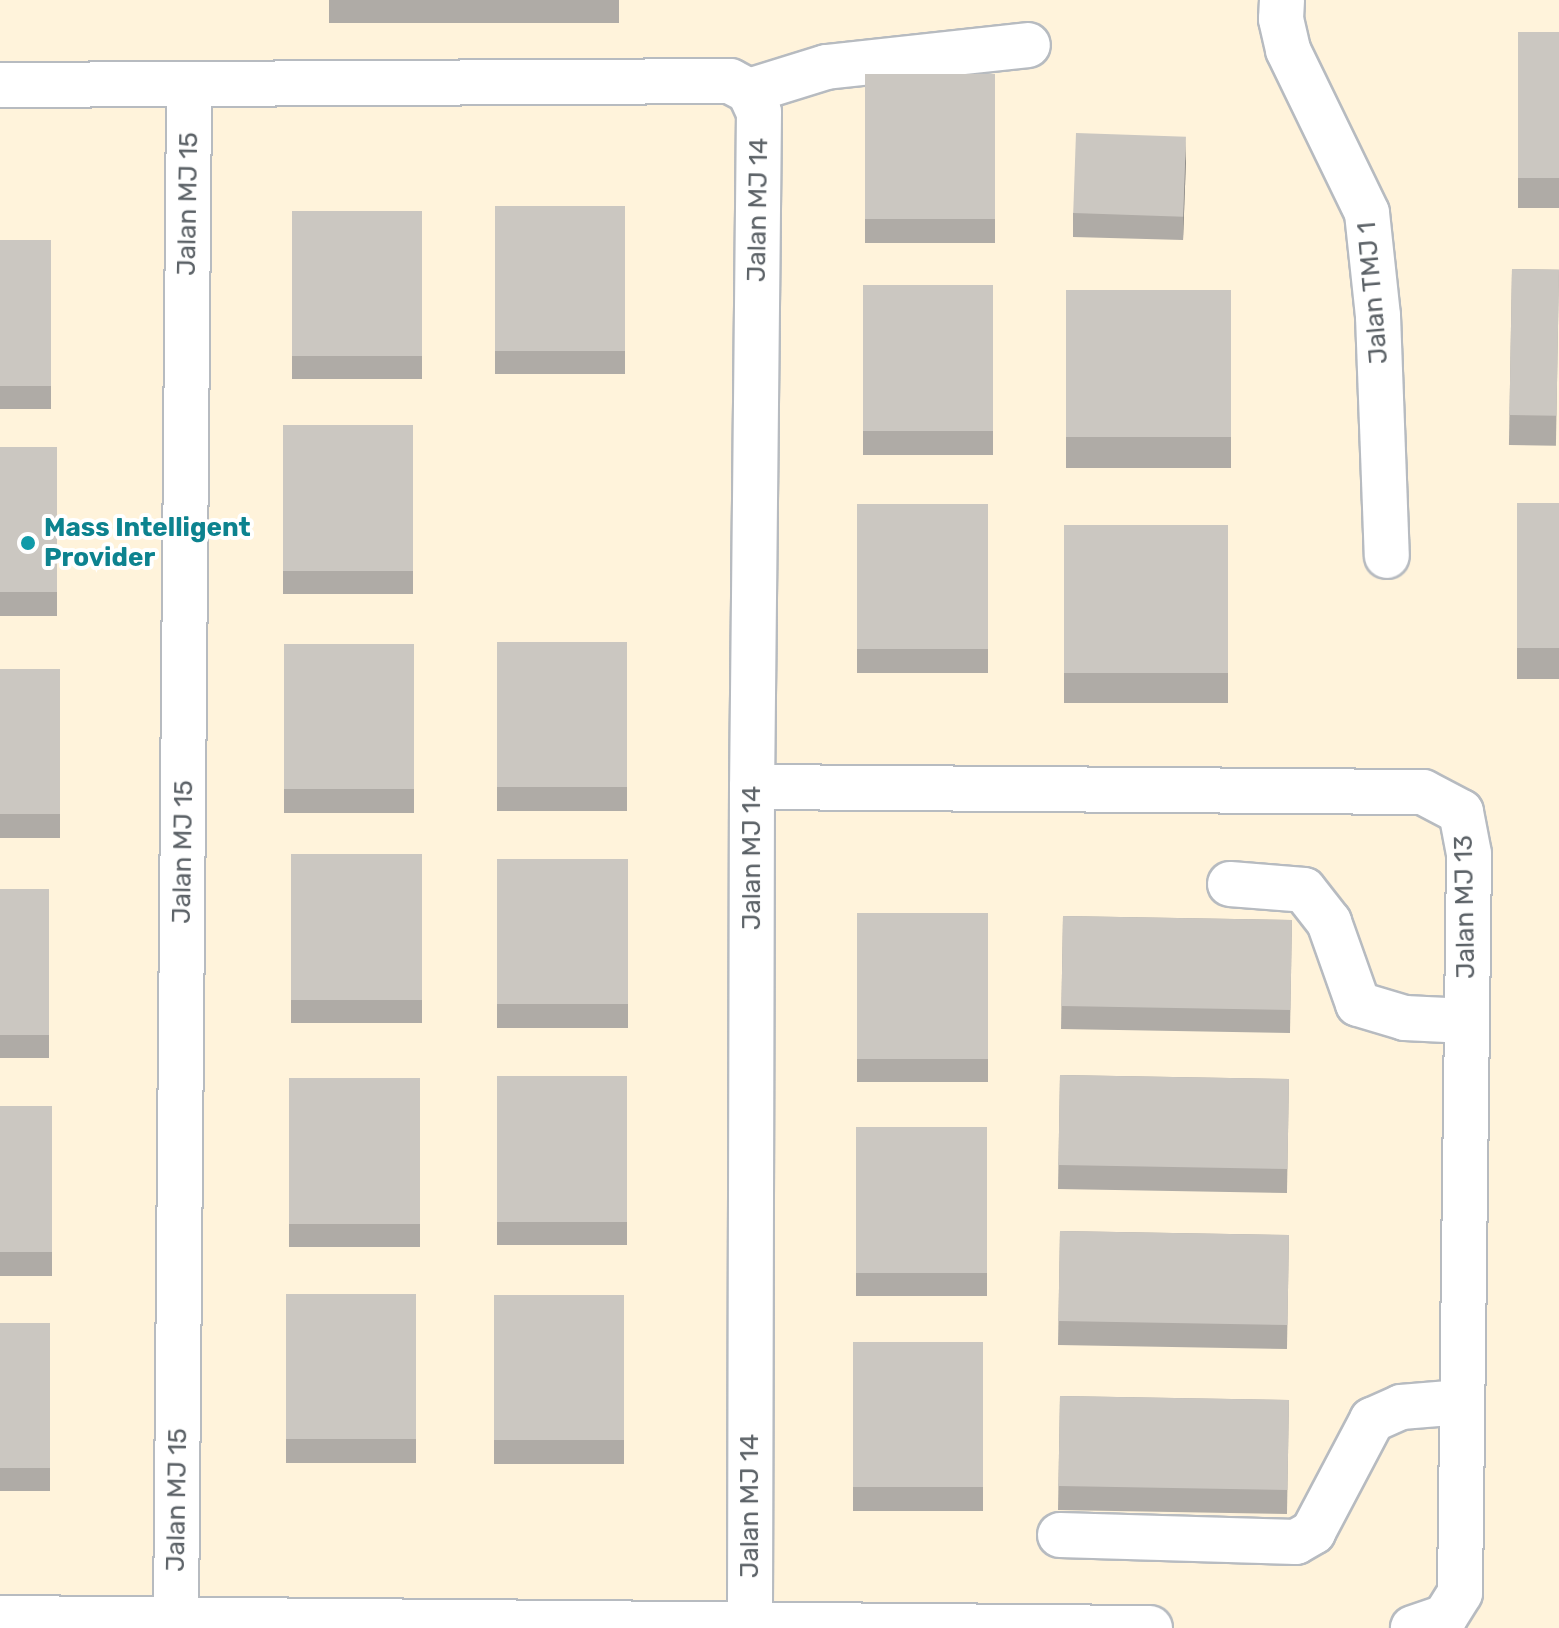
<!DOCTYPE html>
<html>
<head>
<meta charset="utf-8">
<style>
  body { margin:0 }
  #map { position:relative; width:1559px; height:1628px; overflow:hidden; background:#f0ece4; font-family:Rubik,sans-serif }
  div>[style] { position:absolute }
  .commercial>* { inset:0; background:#fff3db; transform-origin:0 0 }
  .roads { filter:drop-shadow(2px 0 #b7bbc0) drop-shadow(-2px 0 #b7bbc0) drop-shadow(0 2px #b7bbc0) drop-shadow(0 -2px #b7bbc0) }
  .minor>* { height:44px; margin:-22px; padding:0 22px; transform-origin:22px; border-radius:22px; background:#fff }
  .wall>* { inset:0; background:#afaba6; transform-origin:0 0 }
  .shaded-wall>* { inset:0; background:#8e8b87 }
  .building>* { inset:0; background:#cbc7c1; transform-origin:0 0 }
  .dots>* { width:22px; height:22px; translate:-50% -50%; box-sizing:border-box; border:4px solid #fff; border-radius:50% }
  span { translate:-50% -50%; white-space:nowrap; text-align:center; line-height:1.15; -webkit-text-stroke:8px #fff; paint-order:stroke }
  .street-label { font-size:26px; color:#5c6267 }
  .culture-label { font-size:26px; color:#0d838f; font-weight:700 }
  .left { translate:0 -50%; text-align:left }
</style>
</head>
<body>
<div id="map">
  <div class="commercial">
    <div style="left:0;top:0;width:1559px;height:1628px"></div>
  </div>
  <div class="roads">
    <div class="minor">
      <div style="left:1282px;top:0;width:19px;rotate:93deg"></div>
      <div style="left:1281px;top:19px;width:32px;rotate:77deg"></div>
      <div style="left:1288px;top:50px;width:181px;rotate:64.1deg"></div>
      <div style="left:1367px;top:213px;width:104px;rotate:83.9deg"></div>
      <div style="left:1378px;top:316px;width:240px;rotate:87.9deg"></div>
      <div style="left:0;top:85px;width:730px;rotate:-0.31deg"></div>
      <div style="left:730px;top:81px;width:21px;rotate:28deg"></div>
      <div style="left:749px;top:91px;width:81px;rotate:-17.3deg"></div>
      <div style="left:826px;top:67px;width:203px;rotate:-6.2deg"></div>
      <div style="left:749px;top:91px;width:23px;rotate:65deg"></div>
      <div style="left:759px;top:112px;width:675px;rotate:90.59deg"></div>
      <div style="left:752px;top:787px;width:840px;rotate:90.14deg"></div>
      <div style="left:752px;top:787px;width:671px;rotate:0.43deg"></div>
      <div style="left:1423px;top:792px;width:43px;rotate:27.8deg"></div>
      <div style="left:1461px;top:812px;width:43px;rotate:79.2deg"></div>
      <div style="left:1469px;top:854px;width:739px;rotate:90.7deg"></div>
      <div style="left:1460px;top:1593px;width:28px;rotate:122deg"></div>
      <div style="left:1445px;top:1617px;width:34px;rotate:161deg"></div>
      <div style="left:1230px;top:884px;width:74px;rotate:4.6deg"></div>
      <div style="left:1304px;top:890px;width:41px;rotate:52deg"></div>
      <div style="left:1329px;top:922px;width:87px;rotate:70.5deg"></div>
      <div style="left:1358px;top:1004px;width:49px;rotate:16.6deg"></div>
      <div style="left:1405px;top:1018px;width:62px;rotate:2.8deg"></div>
      <div style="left:1060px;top:1535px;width:236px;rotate:1.7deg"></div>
      <div style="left:1296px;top:1542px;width:20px;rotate:-30deg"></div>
      <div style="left:1313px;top:1532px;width:127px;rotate:-62.2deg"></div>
      <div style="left:1372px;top:1420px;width:32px;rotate:-24deg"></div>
      <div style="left:1401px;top:1407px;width:61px;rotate:-4.7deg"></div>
      <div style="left:0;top:1618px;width:1150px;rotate:0.5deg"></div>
      <div style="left:176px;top:1619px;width:1534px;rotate:-89.51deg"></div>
    </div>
  </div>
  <div class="wall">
    <div style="left:329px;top:0;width:290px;height:23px"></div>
    <div style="left:1518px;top:32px;width:41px;height:176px"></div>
    <div style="left:865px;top:74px;width:130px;height:169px"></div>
    <div style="clip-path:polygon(1186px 160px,1183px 240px,1073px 237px,1073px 213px)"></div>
    <div style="left:495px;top:206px;width:130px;height:168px"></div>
    <div style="left:292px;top:211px;width:130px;height:168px"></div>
    <div style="left:51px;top:240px;width:169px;height:51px;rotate:90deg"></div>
    <div style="left:1512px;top:269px;width:47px;height:176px;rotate:1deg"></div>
    <div style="left:863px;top:285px;width:130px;height:170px"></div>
    <div style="left:1231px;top:290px;width:178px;height:165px;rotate:90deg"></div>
    <div style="left:283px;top:425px;width:130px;height:169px"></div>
    <div style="left:0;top:447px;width:57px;height:169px"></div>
    <div style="left:1517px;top:503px;width:42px;height:176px"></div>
    <div style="left:857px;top:504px;width:131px;height:169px"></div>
    <div style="left:1064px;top:525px;width:164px;height:178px"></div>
    <div style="left:497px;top:642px;width:130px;height:169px"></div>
    <div style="left:284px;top:644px;width:130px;height:169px"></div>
    <div style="left:0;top:669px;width:60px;height:169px"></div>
    <div style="left:291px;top:854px;width:131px;height:169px"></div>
    <div style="left:497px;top:859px;width:131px;height:169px"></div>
    <div style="left:49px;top:889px;width:169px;height:49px;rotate:90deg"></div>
    <div style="left:857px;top:913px;width:131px;height:169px"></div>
    <div style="left:1063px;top:916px;width:229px;height:113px;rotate:1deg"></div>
    <div style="left:1060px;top:1075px;width:229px;height:114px;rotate:1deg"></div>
    <div style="left:627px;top:1076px;width:169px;height:130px;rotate:90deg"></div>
    <div style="left:289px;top:1078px;width:131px;height:169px"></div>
    <div style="left:52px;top:1106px;width:170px;height:52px;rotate:90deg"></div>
    <div style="left:987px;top:1127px;width:169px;height:131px;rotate:90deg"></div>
    <div style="left:1060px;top:1231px;width:229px;height:114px;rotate:1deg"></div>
    <div style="left:286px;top:1294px;width:130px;height:169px"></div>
    <div style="left:494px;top:1295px;width:130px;height:169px"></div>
    <div style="left:0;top:1323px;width:50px;height:168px"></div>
    <div style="left:853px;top:1342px;width:130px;height:169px"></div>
    <div style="left:1060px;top:1396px;width:229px;height:114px;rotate:1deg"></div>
  </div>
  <div class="shaded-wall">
    <div style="clip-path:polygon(1186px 137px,1186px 160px,1183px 240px,1183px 217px)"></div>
  </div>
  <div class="building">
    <div style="left:1518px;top:32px;width:41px;height:146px"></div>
    <div style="left:865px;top:74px;width:130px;height:145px"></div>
    <div style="left:1076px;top:133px;width:110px;height:80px;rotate:2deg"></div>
    <div style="left:495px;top:206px;width:130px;height:145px"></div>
    <div style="left:292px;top:211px;width:130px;height:145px"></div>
    <div style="left:51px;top:240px;width:146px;height:51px;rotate:90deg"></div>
    <div style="left:1512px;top:269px;width:47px;height:146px;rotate:1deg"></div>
    <div style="left:863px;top:285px;width:130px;height:146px"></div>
    <div style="left:1231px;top:290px;width:147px;height:165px;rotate:90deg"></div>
    <div style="left:283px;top:425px;width:130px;height:146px"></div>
    <div style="left:0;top:447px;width:57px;height:145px"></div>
    <div style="left:1517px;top:503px;width:42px;height:145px"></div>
    <div style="left:857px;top:504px;width:131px;height:145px"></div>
    <div style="left:1064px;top:525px;width:164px;height:148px"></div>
    <div style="left:497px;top:642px;width:130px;height:145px"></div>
    <div style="left:284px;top:644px;width:130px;height:145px"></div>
    <div style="left:0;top:669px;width:60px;height:145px"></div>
    <div style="left:291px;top:854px;width:131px;height:146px"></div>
    <div style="left:497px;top:859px;width:131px;height:145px"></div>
    <div style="left:49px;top:889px;width:146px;height:49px;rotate:90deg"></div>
    <div style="left:857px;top:913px;width:131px;height:146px"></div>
    <div style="left:1063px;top:916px;width:229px;height:90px;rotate:1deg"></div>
    <div style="left:1060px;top:1075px;width:229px;height:90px;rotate:1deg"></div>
    <div style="left:627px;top:1076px;width:146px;height:130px;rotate:90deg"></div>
    <div style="left:289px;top:1078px;width:131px;height:146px"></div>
    <div style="left:52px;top:1106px;width:146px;height:52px;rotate:90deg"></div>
    <div style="left:987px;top:1127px;width:146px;height:131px;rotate:90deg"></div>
    <div style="left:1060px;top:1231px;width:229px;height:90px;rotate:1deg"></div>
    <div style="left:286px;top:1294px;width:130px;height:145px"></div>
    <div style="left:494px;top:1295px;width:130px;height:145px"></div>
    <div style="left:0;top:1323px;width:50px;height:145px"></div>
    <div style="left:853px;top:1342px;width:130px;height:145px"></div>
    <div style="left:1060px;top:1396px;width:229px;height:90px;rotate:1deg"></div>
  </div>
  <div class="dots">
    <div style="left:28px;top:543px;background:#0f9aa8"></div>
  </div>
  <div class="street-label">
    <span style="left:188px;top:204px;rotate:-89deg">Jalan MJ 15</span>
    <span style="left:758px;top:210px;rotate:-89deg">Jalan MJ 14</span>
    <span style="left:1373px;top:293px;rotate:-95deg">Jalan TMJ 1</span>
    <span style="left:183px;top:852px;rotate:-89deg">Jalan MJ 15</span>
    <span style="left:752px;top:858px;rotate:-90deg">Jalan MJ 14</span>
    <span style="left:1465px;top:907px;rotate:-91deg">Jalan MJ 13</span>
    <span style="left:177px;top:1500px;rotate:-89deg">Jalan MJ 15</span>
    <span style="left:750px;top:1506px;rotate:-90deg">Jalan MJ 14</span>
  </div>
  <div class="culture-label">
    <span class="left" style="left:44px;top:543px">Mass Intelligent<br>Provider</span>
  </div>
</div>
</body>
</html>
